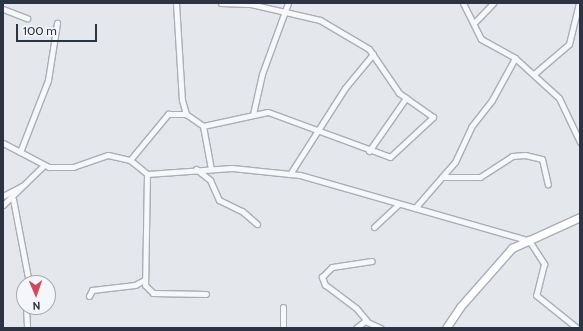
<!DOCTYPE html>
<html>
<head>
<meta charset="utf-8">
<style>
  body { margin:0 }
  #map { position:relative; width:583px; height:331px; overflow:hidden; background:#e4e7ec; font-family:Cabin,sans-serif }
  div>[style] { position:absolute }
  .roads { filter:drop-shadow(1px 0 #a9aeb7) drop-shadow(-1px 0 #a9aeb7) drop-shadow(0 1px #a9aeb7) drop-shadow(0 -1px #a9aeb7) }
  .street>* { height:5px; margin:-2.5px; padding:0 2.5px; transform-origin:2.5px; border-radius:2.5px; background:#f7f8fa }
  .secondary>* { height:7px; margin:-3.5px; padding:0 3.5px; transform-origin:3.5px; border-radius:3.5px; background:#fff }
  span { translate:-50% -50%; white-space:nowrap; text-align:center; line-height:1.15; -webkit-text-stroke:3px #f4f6f9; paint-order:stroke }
  .frame { position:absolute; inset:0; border:4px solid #2b3445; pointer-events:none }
  .north { position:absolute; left:16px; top:275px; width:40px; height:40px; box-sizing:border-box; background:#f4f6f9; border:1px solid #a4a8b1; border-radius:50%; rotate:178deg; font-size:11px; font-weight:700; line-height:16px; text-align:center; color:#2b3445 }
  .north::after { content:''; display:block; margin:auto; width:14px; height:18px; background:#d1495b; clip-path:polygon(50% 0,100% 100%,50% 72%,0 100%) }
  .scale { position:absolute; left:16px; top:24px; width:81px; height:18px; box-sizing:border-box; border:2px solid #2b3445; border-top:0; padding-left:5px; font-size:12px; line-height:14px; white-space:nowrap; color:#2b3445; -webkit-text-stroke:3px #f4f6f9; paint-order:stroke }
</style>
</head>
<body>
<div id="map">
  <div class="roads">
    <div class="street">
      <div style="left:176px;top:3px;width:97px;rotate:86.5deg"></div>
      <div style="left:182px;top:100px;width:15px;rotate:74deg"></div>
      <div style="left:186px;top:114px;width:21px;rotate:35deg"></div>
      <div style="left:203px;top:126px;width:44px;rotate:79.5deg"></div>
      <div style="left:463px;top:3px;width:40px;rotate:63.4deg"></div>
      <div style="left:481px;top:39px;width:39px;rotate:29deg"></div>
      <div style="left:515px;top:58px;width:59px;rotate:42.3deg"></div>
      <div style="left:559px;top:98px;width:49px;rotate:64.5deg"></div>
      <div style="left:3px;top:9px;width:26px;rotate:21deg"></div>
      <div style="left:474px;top:23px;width:28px;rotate:-46deg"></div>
      <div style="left:534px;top:74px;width:46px;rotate:-40.6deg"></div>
      <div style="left:569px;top:44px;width:42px;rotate:-76.3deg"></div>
      <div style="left:253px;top:114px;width:41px;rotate:-77.3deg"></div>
      <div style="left:262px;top:74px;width:76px;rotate:-69.9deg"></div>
      <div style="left:203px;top:126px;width:66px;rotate:-12.2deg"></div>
      <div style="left:268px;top:112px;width:130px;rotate:20.2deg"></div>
      <div style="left:390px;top:157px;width:59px;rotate:-42.9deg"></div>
      <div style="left:433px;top:117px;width:42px;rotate:-144.8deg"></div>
      <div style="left:399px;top:93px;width:53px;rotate:-124.3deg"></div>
      <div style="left:369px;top:49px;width:57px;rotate:-149.4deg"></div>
      <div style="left:320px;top:20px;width:72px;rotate:-167.1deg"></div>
      <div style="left:250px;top:4px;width:29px;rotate:-178deg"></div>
      <div style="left:3px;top:143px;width:52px;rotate:27.6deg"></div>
      <div style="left:49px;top:167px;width:24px"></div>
      <div style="left:73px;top:167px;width:37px;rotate:-19deg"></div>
      <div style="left:108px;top:155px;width:23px;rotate:13deg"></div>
      <div style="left:130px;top:160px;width:22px;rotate:39deg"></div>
      <div style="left:147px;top:174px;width:85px;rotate:-4deg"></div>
      <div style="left:232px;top:168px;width:68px;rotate:5.9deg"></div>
      <div style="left:300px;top:175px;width:235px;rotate:16deg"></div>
      <div style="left:369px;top:151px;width:65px;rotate:-55.1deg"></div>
      <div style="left:20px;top:152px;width:77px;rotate:-68.7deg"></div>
      <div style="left:48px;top:80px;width:58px;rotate:-81deg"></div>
      <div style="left:130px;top:160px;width:60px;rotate:-50.4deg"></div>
      <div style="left:168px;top:114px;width:18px"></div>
      <div style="left:196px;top:169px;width:18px;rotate:38deg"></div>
      <div style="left:210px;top:180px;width:22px;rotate:66deg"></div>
      <div style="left:219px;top:200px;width:25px;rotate:26deg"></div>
      <div style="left:242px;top:211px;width:20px;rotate:41deg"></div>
      <div style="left:147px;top:174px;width:111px;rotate:91deg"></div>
      <div style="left:145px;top:285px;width:11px;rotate:45deg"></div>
      <div style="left:153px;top:293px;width:53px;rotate:1.1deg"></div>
      <div style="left:290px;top:174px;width:102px;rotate:-57.4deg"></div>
      <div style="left:345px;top:88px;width:44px;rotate:-50.5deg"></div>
      <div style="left:442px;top:177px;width:38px"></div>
      <div style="left:480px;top:177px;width:38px;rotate:-33deg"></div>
      <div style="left:512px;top:156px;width:13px;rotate:-4deg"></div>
      <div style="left:525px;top:155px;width:17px;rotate:13deg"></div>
      <div style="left:542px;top:159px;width:26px;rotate:77deg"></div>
      <div style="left:3px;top:196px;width:21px;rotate:-28deg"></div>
      <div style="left:13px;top:199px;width:86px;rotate:79.2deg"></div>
      <div style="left:3px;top:205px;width:57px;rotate:-44.3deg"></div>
      <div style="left:415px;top:208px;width:61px;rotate:-49deg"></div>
      <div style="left:455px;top:162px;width:38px;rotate:-65deg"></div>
      <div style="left:471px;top:127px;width:34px;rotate:-52deg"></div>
      <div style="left:492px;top:100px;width:48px;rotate:-61.3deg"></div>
      <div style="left:374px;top:227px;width:33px;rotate:-43deg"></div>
      <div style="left:528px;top:239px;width:30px;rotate:57deg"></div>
      <div style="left:544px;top:264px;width:32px;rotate:104deg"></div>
      <div style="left:536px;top:295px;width:53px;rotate:38.8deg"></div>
      <div style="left:89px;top:296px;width:7px;rotate:-63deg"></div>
      <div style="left:92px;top:290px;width:43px;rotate:-6.6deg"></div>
      <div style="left:135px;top:285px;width:10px;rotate:-29deg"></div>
      <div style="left:26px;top:307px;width:21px;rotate:87deg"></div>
      <div style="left:367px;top:321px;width:17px;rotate:-130deg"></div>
      <div style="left:356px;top:308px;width:39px;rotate:-143deg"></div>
      <div style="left:325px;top:285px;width:9px;rotate:-111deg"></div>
      <div style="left:322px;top:277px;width:14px;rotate:-45deg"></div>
      <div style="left:332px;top:267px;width:40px;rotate:-8.5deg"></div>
      <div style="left:283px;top:328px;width:21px;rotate:-90deg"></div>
      <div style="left:356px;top:328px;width:11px;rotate:-38deg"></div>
      <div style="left:365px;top:321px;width:17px;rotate:24deg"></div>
    </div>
    <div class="secondary">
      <div style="left:446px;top:328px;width:25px;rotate:-56deg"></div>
      <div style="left:460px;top:307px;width:79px;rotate:-48.6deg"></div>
      <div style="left:512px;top:248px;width:75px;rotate:-24.5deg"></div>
    </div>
  </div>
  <div class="frame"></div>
  <div class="north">N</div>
  <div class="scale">100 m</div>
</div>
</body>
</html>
